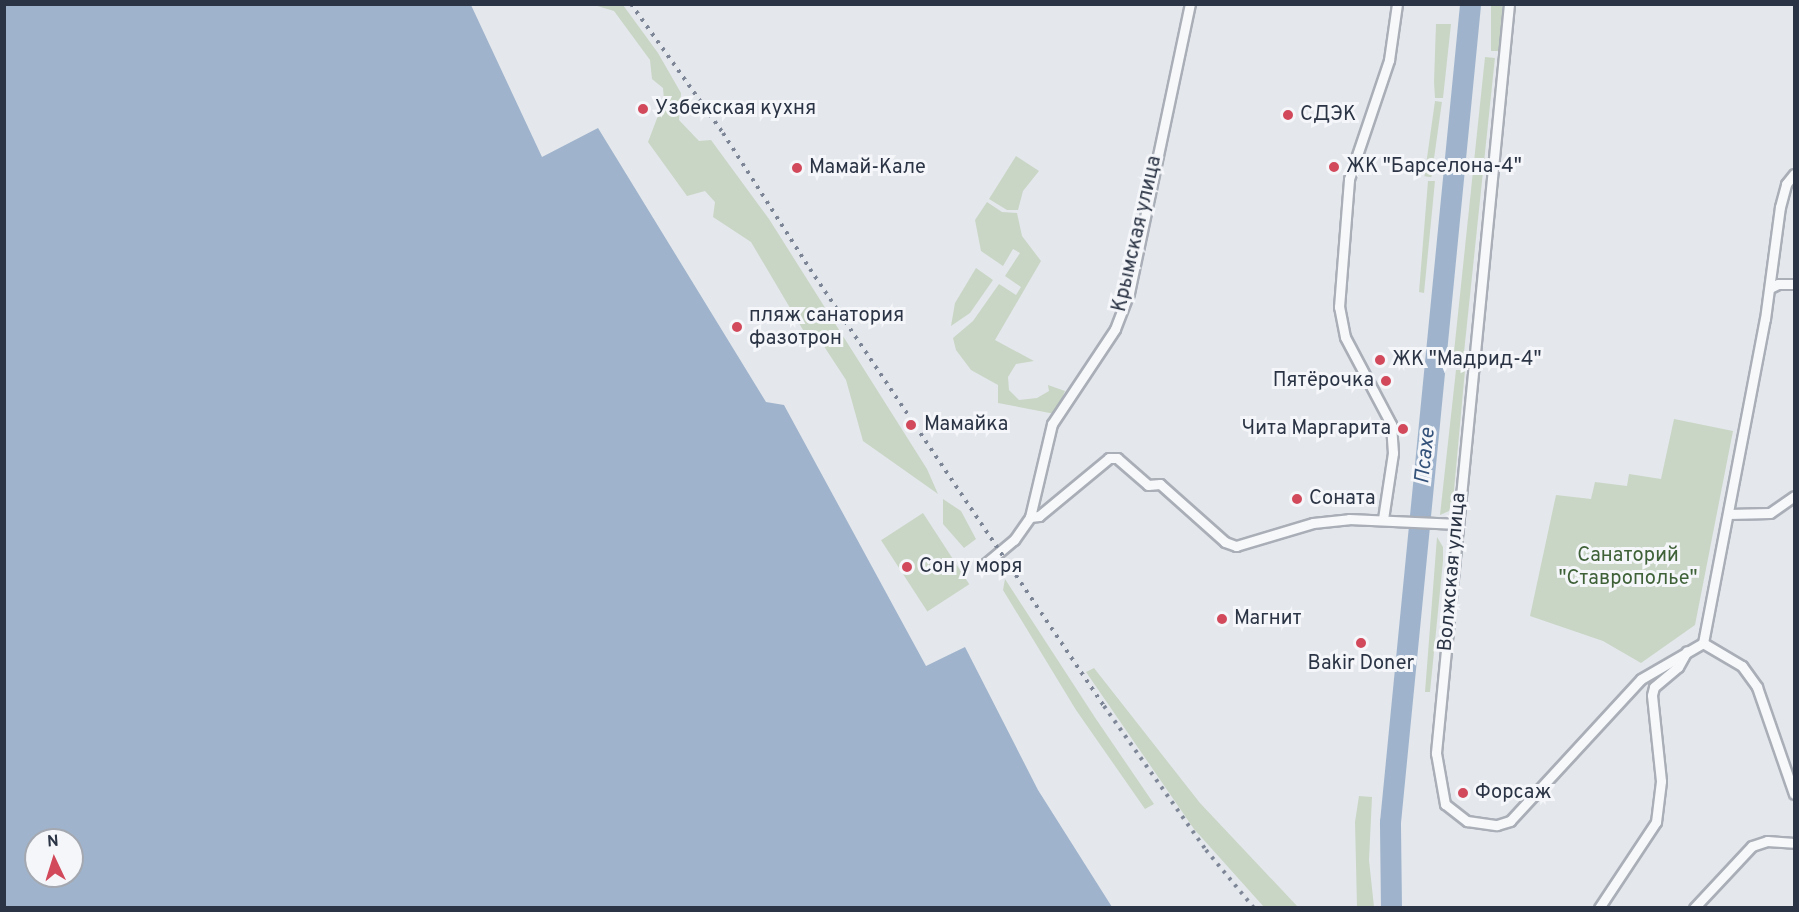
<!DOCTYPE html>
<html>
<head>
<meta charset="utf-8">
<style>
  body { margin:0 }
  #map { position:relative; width:1799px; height:912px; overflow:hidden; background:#e4e7ec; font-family:Overpass,sans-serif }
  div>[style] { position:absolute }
  .green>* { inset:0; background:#c9d6c5; transform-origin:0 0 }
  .water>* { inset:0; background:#9fb4cc }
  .river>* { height:21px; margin:-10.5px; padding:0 10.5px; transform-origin:10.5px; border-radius:10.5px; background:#9fb4cc }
  .roads { filter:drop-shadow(2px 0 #a9aeb7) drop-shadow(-2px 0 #a9aeb7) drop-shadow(0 2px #a9aeb7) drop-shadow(0 -2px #a9aeb7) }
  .minor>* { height:9px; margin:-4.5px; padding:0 4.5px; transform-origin:4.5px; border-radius:4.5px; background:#f7f8fa }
  .rail>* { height:4px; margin-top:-2px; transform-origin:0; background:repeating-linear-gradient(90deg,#7d8696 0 3px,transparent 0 9px) }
  .dots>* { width:16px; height:16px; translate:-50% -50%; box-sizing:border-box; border:3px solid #f4f6f9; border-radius:50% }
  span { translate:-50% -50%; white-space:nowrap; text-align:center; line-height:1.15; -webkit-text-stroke:6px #f4f6f9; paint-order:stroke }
  .poi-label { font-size:20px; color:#2b3445 }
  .left { translate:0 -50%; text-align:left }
  .right { translate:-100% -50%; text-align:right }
  .street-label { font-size:20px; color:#2b3445 }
  .park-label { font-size:20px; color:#3f6138 }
  .water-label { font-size:21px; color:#34527a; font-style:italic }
  .frame { position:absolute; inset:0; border:6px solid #2b3445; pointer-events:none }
  .north { position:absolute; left:24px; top:828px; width:60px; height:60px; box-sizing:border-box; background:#f4f6f9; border:2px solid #a4a8b1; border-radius:50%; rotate:356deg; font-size:16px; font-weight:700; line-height:24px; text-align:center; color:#2b3445 }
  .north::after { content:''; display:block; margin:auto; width:21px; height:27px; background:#d1495b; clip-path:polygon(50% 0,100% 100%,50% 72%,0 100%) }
</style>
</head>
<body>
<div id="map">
  <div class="green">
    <div style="clip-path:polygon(594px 5px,623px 5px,658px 53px,681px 93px,679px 120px,699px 141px,711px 140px,769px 219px,927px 469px,938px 494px,863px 441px,846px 380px,816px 334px,806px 335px,751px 242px,713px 217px,715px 202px,705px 191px,687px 196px,648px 142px,664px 100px,663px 88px,652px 79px,650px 60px,614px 11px)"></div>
    <div style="left:1491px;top:5px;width:11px;height:46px"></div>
    <div style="clip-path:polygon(1436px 24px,1451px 24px,1443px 98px,1435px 98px,1434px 82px)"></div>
    <div style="left:1485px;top:57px;width:10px;height:304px;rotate:6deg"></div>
    <div style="left:1435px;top:101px;width:7px;height:76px;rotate:8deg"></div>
    <div style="clip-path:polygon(1016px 156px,1039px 171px,1023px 191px,1018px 210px,1007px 210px,989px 199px)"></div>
    <div style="clip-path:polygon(1428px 181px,1435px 181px,1424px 293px,1419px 292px)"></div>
    <div style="clip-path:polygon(987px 202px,1002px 212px,1017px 213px,1022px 236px,1041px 261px,995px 340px,1034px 361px,1016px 364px,1008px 377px,1009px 390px,1019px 400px,1037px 398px,1049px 391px,1048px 385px,1065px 391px,1055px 414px,998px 403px,998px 385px,971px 370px,956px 350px,953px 338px,973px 321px,999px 284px,1016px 295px,1021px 287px,1005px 276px,1020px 253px,1013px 249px,1003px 266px,981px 251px,975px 220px)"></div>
    <div style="clip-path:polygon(976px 268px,993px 280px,970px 313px,951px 326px,955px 303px)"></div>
    <div style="clip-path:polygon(1456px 370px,1465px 370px,1453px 501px,1449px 511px,1440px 515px)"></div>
    <div style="clip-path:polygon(1674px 419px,1733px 431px,1695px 625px,1641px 663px,1603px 641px,1530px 616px,1556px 495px,1591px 499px,1595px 482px,1627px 486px,1629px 474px,1661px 479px)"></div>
    <div style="clip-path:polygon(943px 499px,961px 511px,976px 539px,964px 548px,943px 524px)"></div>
    <div style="left:923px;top:513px;width:85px;height:50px;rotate:57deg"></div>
    <div style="clip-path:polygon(1437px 537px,1443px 547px,1443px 561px,1430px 692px,1425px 692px)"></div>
    <div style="clip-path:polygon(1005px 579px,1096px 719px,1154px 804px,1145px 809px,1076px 710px,1003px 590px)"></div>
    <div style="clip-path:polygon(1094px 668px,1200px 803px,1298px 907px,1264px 907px,1194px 829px,1086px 672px)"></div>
    <div style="clip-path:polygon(1359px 796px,1372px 797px,1369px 860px,1374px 907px,1357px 907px,1355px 822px)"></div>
  </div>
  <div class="water">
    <div style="clip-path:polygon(evenodd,5px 4px,471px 5px,542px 157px,598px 128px,766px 402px,784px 405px,926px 666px,965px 647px,1038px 790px,1112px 907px,5px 907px,5px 4px,36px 840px,72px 840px,72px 876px,36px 876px,36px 840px)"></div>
  </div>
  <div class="river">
    <div style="left:1391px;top:908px;width:86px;rotate:-90.7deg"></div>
    <div style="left:1390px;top:822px;width:822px;rotate:-84.41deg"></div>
  </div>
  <div class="roads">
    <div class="minor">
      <div style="left:1509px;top:4px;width:753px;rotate:95.57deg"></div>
      <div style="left:1436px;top:753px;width:52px;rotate:80deg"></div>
      <div style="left:1445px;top:804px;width:28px;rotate:38deg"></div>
      <div style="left:1467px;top:821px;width:30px;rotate:8deg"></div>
      <div style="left:1497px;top:825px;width:14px;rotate:-17deg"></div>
      <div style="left:1510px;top:821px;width:193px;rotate:-47.3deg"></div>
      <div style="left:1641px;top:679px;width:72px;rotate:-30.1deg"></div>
      <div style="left:1703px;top:643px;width:45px;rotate:30.5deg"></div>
      <div style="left:1742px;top:666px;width:26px;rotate:54deg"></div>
      <div style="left:1757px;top:687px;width:113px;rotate:70.9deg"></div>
      <div style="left:1770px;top:288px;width:9px;rotate:-27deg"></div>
      <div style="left:1778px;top:284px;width:16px"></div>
      <div style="left:1728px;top:514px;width:42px;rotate:-1.4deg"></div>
      <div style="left:1770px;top:513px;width:29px;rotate:-35deg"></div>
      <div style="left:1030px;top:517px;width:9px;rotate:-6deg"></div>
      <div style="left:1039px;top:516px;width:91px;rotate:-39.6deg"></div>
      <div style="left:1109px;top:458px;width:8px"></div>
      <div style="left:1117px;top:458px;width:41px;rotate:41.1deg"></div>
      <div style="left:1148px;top:485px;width:12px;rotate:-5deg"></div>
      <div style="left:1160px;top:484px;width:87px;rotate:41.7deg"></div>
      <div style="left:1225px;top:542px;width:12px;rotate:20deg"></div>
      <div style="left:1236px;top:546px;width:80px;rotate:-16.6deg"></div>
      <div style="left:1313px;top:523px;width:36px;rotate:-6deg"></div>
      <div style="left:1349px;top:519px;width:109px;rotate:2.6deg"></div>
      <div style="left:1383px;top:519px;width:67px;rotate:-81.4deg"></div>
      <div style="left:1393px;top:453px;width:29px;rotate:-94deg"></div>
      <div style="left:1391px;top:424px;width:98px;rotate:-117.9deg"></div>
      <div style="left:1345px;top:337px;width:31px;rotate:-101deg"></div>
      <div style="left:1339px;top:307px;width:128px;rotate:-85.5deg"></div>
      <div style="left:1349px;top:179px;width:126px;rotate:-71.4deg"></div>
      <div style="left:1389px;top:60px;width:57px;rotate:-81.9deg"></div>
      <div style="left:985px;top:564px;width:38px;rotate:-40deg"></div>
      <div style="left:1014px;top:540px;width:28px;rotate:-55deg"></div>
      <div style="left:1030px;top:517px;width:96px;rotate:-76.7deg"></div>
      <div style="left:1052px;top:424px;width:114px;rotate:-56.4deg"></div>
      <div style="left:1115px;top:329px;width:39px;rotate:-69deg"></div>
      <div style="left:1129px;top:293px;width:295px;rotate:-78.1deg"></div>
      <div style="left:1703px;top:643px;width:330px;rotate:-79.2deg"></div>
      <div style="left:1765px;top:319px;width:113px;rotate:-82.4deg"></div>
      <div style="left:1780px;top:207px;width:24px;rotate:-75deg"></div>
      <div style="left:1786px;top:184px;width:13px;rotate:-51deg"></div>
      <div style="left:1599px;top:908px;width:103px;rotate:-56.5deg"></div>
      <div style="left:1656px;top:822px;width:41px;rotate:-83deg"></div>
      <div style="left:1661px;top:781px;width:86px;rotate:-96deg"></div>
      <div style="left:1652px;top:695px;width:8px;rotate:-76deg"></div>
      <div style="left:1654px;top:687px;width:31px;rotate:-40deg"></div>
      <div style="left:1678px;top:667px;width:18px;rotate:-61deg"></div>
      <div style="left:1694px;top:908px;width:85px;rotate:-46.9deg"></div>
      <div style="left:1752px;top:846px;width:16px;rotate:-18deg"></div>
      <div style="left:1767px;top:841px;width:27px;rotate:4deg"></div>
    </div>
  </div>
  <div class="rail">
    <div style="left:631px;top:4px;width:158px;rotate:54.5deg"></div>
    <div style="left:723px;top:133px;width:161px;rotate:57.4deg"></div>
    <div style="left:810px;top:269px;width:527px;rotate:56.07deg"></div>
    <div style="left:1104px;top:706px;width:176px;rotate:54.7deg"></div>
    <div style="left:1206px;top:850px;width:75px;rotate:50.4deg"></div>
  </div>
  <div class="dots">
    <div style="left:643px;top:109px;background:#d1495b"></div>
    <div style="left:1288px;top:115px;background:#d1495b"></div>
    <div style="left:1334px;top:167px;background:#d1495b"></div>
    <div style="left:797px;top:168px;background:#d1495b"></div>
    <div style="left:737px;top:327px;background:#d1495b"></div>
    <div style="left:1380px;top:360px;background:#d1495b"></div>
    <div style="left:1386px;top:381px;background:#d1495b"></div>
    <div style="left:911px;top:425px;background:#d1495b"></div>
    <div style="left:1403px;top:429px;background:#d1495b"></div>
    <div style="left:1297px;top:499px;background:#d1495b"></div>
    <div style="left:907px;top:567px;background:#d1495b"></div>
    <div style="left:1222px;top:619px;background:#d1495b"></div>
    <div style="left:1361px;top:643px;background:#d1495b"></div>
    <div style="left:1463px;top:793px;background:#d1495b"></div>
  </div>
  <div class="poi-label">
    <span class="left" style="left:655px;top:109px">Узбекская кухня</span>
    <span class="left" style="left:1300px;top:115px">СДЭК</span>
    <span class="left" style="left:1346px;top:167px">ЖК "Барселона-4"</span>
    <span class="left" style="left:809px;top:168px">Мамай-Кале</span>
    <span class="left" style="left:749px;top:328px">пляж санатория<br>фазотрон</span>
    <span class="left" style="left:1392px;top:360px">ЖК "Мадрид-4"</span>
    <span class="right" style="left:1374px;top:381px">Пятёрочка</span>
    <span class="left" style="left:924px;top:425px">Мамайка</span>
    <span class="right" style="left:1391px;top:429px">Чита Маргарита</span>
    <span class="left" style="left:1309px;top:499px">Соната</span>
    <span class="left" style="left:919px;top:567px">Сон у моря</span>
    <span class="left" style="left:1234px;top:619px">Магнит</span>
    <span style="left:1361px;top:664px">Bakir Doner</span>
    <span class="left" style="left:1475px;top:793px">Форсаж</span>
  </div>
  <div class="street-label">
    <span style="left:1138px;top:234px;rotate:-77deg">Крымская улица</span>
    <span style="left:1453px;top:572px;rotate:-85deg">Волжская улица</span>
  </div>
  <div class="park-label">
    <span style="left:1628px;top:568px">Санаторий<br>"Ставрополье"</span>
  </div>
  <div class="water-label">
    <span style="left:1426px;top:456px;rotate:-84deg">Псахе</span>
  </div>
  <div class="frame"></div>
  <div class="north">N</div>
</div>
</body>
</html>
